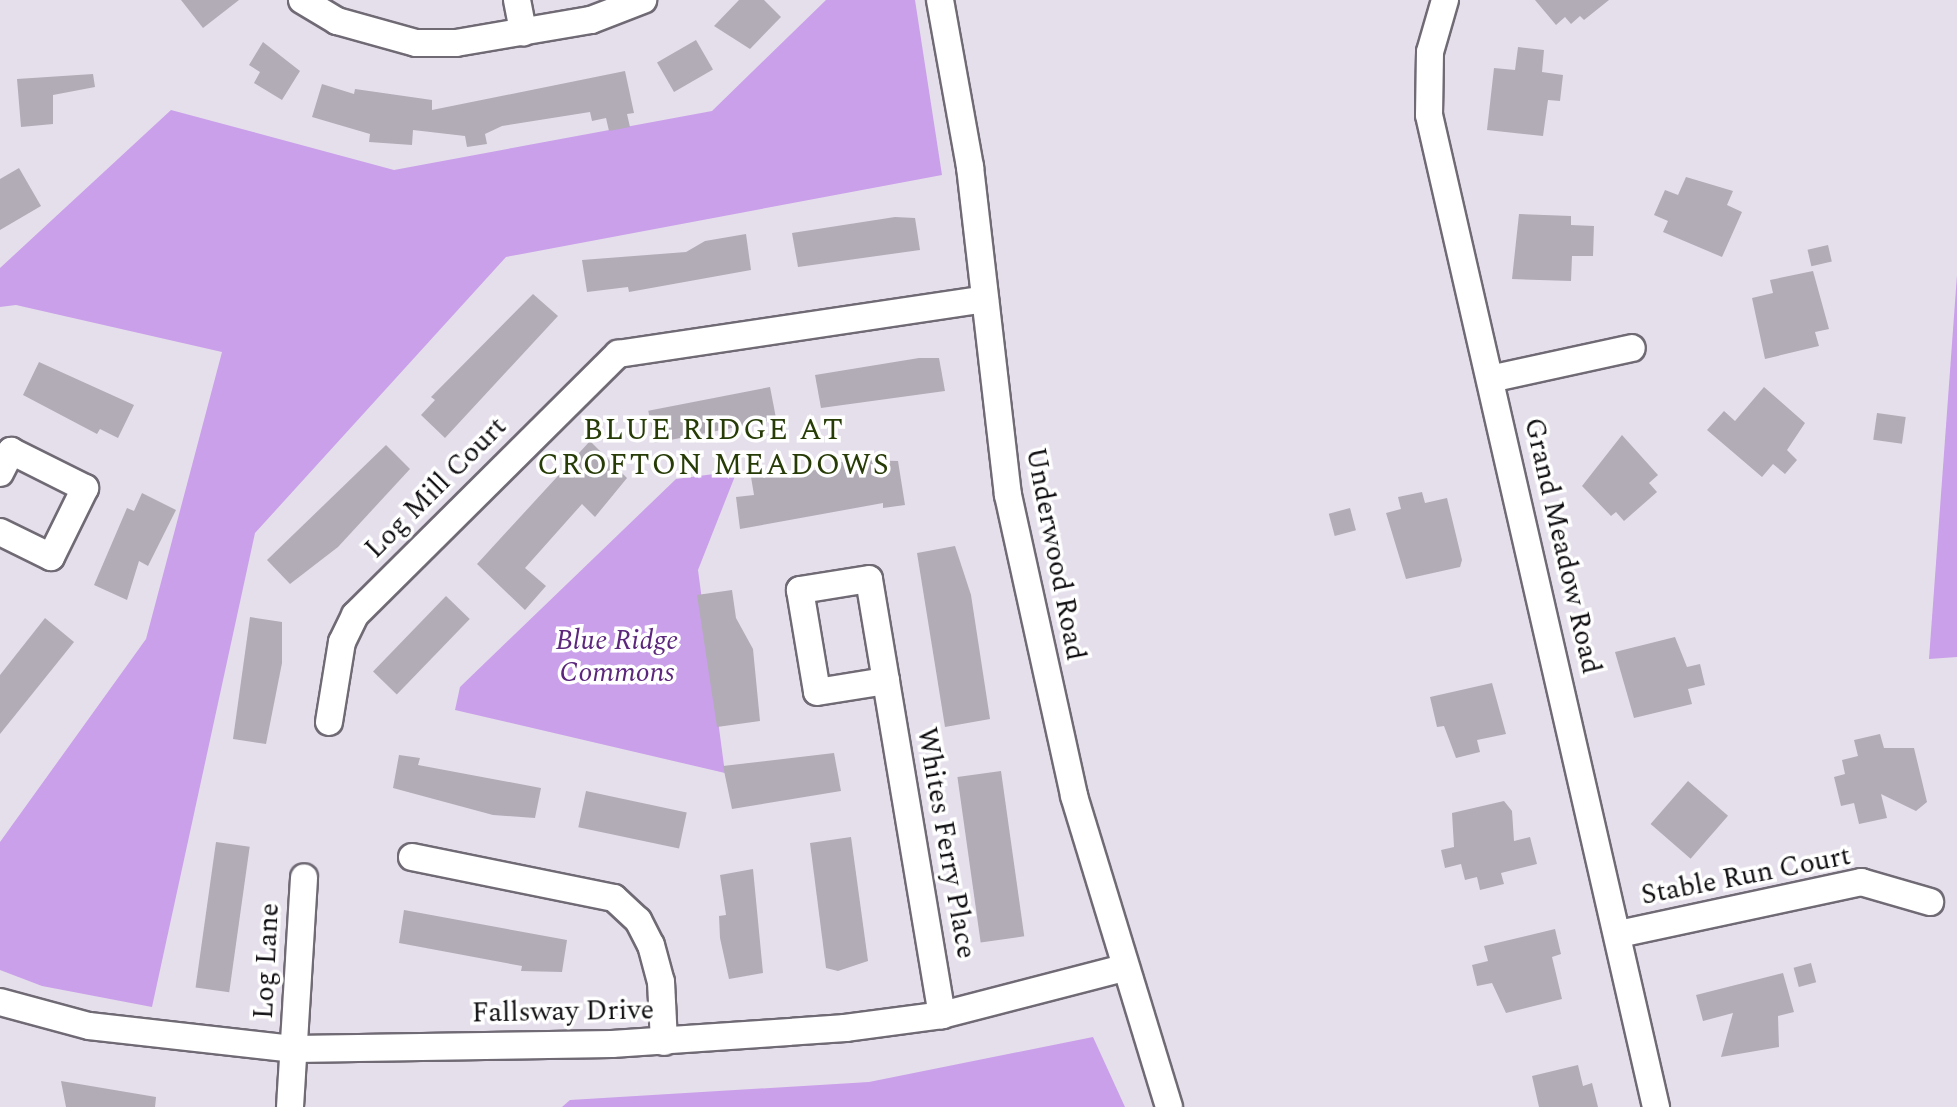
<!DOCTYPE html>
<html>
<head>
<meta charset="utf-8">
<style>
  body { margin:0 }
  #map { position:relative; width:1957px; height:1107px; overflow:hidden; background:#e5dfeb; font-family:Spectral,serif }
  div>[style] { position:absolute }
  .forest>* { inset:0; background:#caa0ea }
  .building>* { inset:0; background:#b2acb7; transform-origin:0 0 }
  .roads { filter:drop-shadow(2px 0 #706a75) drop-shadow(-2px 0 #706a75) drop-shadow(0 2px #706a75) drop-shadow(0 -2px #706a75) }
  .minor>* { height:26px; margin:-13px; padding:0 13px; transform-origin:13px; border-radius:13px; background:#fff }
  span { translate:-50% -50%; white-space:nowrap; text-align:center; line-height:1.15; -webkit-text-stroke:7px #fff; paint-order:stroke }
  .street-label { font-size:28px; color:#0e0c0f }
  .park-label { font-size:28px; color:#5b267c; font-style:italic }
  .neighbourhood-label { font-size:30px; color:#263b06; letter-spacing:2px }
</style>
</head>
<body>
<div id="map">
  <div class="forest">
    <div style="clip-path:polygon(826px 0,915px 0,942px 175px,506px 257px,255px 533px,152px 1007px,42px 986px,0 970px,0 842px,146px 639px,222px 352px,16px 305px,0 307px,0 268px,171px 110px,394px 170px,712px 111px)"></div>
    <div style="clip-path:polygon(1957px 275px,1957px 657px,1929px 659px)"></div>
    <div style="clip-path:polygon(737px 471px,698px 570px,725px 773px,455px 710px,460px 687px,676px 479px)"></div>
    <div style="clip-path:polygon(1093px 1037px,1125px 1107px,562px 1107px,570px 1100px,869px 1082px)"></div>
  </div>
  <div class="building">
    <div style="clip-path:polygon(181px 0,239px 0,203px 28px)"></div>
    <div style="clip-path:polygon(739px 0,764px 0,781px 17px,750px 49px,714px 26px)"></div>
    <div style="clip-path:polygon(1535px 0,1609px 0,1584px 20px,1580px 16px,1571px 24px,1565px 17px,1556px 25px)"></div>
    <div style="left:696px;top:40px;width:34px;height:45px;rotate:60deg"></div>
    <div style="clip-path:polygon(263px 42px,300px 71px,282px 100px,254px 83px,260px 72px,249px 65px)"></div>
    <div style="clip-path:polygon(1518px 47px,1544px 50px,1542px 72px,1563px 75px,1560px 101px,1548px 100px,1543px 136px,1487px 130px,1494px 68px,1515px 70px)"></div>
    <div style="clip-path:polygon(625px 71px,634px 113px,627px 114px,630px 127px,609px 131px,606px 118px,592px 121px,590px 112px,502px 126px,485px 134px,487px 144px,467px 147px,465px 136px,413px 130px,412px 145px,369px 142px,370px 134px,312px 117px,322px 84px,354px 94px,355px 89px,432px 100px,432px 110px)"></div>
    <div style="clip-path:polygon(93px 74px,95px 87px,53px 95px,53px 124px,21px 127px,17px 79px)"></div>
    <div style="clip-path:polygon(19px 168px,41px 206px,0 230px,0 179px)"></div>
    <div style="clip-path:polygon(1686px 177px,1733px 191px,1727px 205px,1742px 212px,1722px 257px,1663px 232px,1668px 221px,1654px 215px,1665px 190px,1678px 195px)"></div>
    <div style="clip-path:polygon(1519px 214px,1571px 216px,1571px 225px,1594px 226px,1593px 256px,1572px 256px,1571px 281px,1512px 279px)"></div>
    <div style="clip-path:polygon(895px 217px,915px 218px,920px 250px,798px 267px,792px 233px)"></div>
    <div style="clip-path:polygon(746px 234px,751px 270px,629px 292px,628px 287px,587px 292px,582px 260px,686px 252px,705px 241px)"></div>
    <div style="left:1828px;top:245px;width:17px;height:21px;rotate:77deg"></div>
    <div style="clip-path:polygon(1813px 271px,1829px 329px,1815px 332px,1819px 346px,1765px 359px,1752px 298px,1773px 293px,1770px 280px)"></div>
    <div style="clip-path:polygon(533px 294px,558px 316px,445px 438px,421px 415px,435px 400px,431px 397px)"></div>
    <div style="clip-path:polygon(919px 358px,939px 358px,945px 391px,821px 408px,815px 375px)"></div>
    <div style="clip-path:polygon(39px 362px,134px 405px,118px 438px,100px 429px,97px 434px,23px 395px)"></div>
    <div style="left:770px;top:387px;width:33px;height:124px;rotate:79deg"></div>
    <div style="clip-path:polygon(1764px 387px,1805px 423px,1787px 450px,1797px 460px,1785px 474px,1773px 464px,1762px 477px,1707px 430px,1724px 411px,1735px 421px)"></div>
    <div style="left:1877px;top:413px;width:29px;height:27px;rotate:8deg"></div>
    <div style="clip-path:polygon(1622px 435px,1658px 475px,1649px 483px,1657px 492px,1624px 521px,1616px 512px,1611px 516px,1582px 486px)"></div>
    <div style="clip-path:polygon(590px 441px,627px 478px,595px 517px,582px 504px,525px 568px,546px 586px,525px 610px,477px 564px)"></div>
    <div style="clip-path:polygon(386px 445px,410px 469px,338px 547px,290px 584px,267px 560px)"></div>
    <div style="clip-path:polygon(857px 460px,898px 461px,905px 505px,883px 508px,883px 503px,740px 529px,736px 497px,754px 495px,751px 477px,835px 468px,834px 463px)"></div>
    <div style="clip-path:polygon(1422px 492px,1425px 503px,1447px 498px,1462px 560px,1460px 567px,1406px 579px,1386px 513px,1401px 509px,1398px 497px)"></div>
    <div style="clip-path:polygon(142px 493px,176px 510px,148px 566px,139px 561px,127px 600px,94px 585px,127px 508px,134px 511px)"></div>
    <div style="left:1350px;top:508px;width:23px;height:22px;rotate:75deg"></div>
    <div style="clip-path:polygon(955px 546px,971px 595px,990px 719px,945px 727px,917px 553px)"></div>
    <div style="clip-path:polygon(732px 590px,736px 618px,753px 649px,760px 721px,717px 727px,697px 595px)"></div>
    <div style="left:446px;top:596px;width:33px;height:105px;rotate:44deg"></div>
    <div style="clip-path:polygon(250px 617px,282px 622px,282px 663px,266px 744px,233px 739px)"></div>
    <div style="clip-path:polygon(45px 618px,74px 642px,0 734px,0 675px)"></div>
    <div style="clip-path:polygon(1675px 637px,1687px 667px,1700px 664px,1705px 685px,1688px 689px,1692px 704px,1634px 718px,1615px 652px)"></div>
    <div style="clip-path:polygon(1492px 683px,1506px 734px,1477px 740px,1480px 752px,1456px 758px,1444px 726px,1437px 727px,1430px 697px)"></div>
    <div style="clip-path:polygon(1880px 734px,1884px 748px,1914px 748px,1927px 802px,1916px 811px,1881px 794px,1887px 818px,1859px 824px,1854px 803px,1841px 806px,1834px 777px,1845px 774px,1842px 760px,1858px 756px,1854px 740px)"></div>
    <div style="clip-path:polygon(834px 753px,841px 791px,732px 809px,723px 766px)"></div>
    <div style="clip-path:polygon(399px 755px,420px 758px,418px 765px,541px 788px,535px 818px,493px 815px,393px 788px)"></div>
    <div style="left:1001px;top:771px;width:167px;height:44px;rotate:82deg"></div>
    <div style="left:1688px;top:781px;width:53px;height:57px;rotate:41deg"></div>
    <div style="left:586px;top:791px;width:103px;height:37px;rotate:12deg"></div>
    <div style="clip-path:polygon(1504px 801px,1512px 811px,1514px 841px,1530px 837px,1537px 864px,1501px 873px,1504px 884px,1480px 890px,1477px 877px,1465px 880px,1461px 864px,1445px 868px,1441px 850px,1454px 847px,1452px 813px)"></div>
    <div style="clip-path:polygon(851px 837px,868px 961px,838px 971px,826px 968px,810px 843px)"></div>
    <div style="left:216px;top:842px;width:34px;height:147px;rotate:8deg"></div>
    <div style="clip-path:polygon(753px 869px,763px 973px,729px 979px,720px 938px,719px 916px,726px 915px,720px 875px)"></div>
    <div style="clip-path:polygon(404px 910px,567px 940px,562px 972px,521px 971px,522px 966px,399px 943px)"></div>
    <div style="clip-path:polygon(1555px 929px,1561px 954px,1552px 957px,1562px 999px,1506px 1013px,1492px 983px,1477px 986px,1472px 965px,1488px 961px,1484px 946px)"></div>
    <div style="left:1811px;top:963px;width:20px;height:18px;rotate:75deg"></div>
    <div style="clip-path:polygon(1783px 973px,1794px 1012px,1778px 1016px,1779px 1047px,1721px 1057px,1733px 1013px,1703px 1021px,1696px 995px)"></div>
    <div style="clip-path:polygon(1578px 1065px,1583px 1086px,1592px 1083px,1598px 1107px,1539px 1107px,1532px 1076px)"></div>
    <div style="clip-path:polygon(61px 1081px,156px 1097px,155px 1107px,66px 1107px)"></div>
  </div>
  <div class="roads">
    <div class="minor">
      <div style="left:302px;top:0;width:41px;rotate:31deg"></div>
      <div style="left:337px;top:21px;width:82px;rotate:15.6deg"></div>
      <div style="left:416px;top:43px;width:40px"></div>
      <div style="left:456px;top:43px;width:137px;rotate:-9.7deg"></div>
      <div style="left:591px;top:20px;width:56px;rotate:-21deg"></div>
      <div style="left:517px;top:0;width:33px;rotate:79deg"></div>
      <div style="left:940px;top:0;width:170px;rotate:79.8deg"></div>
      <div style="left:970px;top:167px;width:330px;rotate:83.4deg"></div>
      <div style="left:1008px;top:495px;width:308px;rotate:77.6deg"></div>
      <div style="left:1074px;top:796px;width:325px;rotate:73deg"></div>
      <div style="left:1445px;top:0;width:54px;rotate:106.1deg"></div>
      <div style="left:1430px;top:52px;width:63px;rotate:90.9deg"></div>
      <div style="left:1429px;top:115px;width:1018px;rotate:77.11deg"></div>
      <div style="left:1490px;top:379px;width:145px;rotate:-12.3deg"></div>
      <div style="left:0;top:473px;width:25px;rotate:-63deg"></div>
      <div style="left:11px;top:451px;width:83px;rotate:26.6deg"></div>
      <div style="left:85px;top:488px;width:77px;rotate:116.2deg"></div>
      <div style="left:51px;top:557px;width:57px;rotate:-153.9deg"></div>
      <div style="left:886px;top:681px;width:103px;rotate:-99.5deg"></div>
      <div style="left:869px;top:579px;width:70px;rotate:170.9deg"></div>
      <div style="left:800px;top:590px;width:103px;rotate:80.5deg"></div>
      <div style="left:817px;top:692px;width:70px;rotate:-9.1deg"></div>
      <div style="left:886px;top:681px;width:339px;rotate:80.5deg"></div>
      <div style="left:329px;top:722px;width:81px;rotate:-80.8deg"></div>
      <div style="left:342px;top:642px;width:30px;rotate:-64deg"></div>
      <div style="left:355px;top:615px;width:371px;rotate:-44.8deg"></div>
      <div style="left:618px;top:354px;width:371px;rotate:-8.5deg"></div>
      <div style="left:412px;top:857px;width:206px;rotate:11.5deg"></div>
      <div style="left:614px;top:898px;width:33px;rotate:43deg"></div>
      <div style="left:638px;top:920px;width:28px;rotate:63deg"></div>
      <div style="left:651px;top:945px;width:38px;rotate:75deg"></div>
      <div style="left:661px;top:982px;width:60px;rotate:87.1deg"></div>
      <div style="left:1619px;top:934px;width:248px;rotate:-12.1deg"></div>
      <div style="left:1861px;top:882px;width:72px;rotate:16.2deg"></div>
      <div style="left:0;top:1002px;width:92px;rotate:15.1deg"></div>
      <div style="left:89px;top:1026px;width:207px;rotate:6.4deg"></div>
      <div style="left:295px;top:1049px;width:317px;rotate:-0.9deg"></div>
      <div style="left:612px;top:1044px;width:234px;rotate:-3.9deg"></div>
      <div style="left:845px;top:1028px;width:98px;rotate:-7.6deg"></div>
      <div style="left:942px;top:1015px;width:188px;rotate:-14.5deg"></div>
      <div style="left:290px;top:1107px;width:230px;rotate:-86.5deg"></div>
    </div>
  </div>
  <div class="street-label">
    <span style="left:436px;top:488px;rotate:-45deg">Log Mill Court</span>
    <span style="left:1562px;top:546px;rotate:77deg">Grand Meadow Road</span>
    <span style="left:1055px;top:554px;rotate:79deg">Underwood Road</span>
    <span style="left:946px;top:843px;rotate:80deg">Whites Ferry Place</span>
    <span style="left:1746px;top:876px;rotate:-11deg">Stable Run Court</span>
    <span style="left:267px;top:961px;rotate:-87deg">Log Lane</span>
    <span style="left:563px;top:1012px;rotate:-1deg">Fallsway Drive</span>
  </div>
  <div class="park-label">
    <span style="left:617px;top:657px">Blue Ridge<br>Commons</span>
  </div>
  <div class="neighbourhood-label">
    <span style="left:714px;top:447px">BLUE RIDGE AT<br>CROFTON MEADOWS</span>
  </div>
</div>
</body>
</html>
